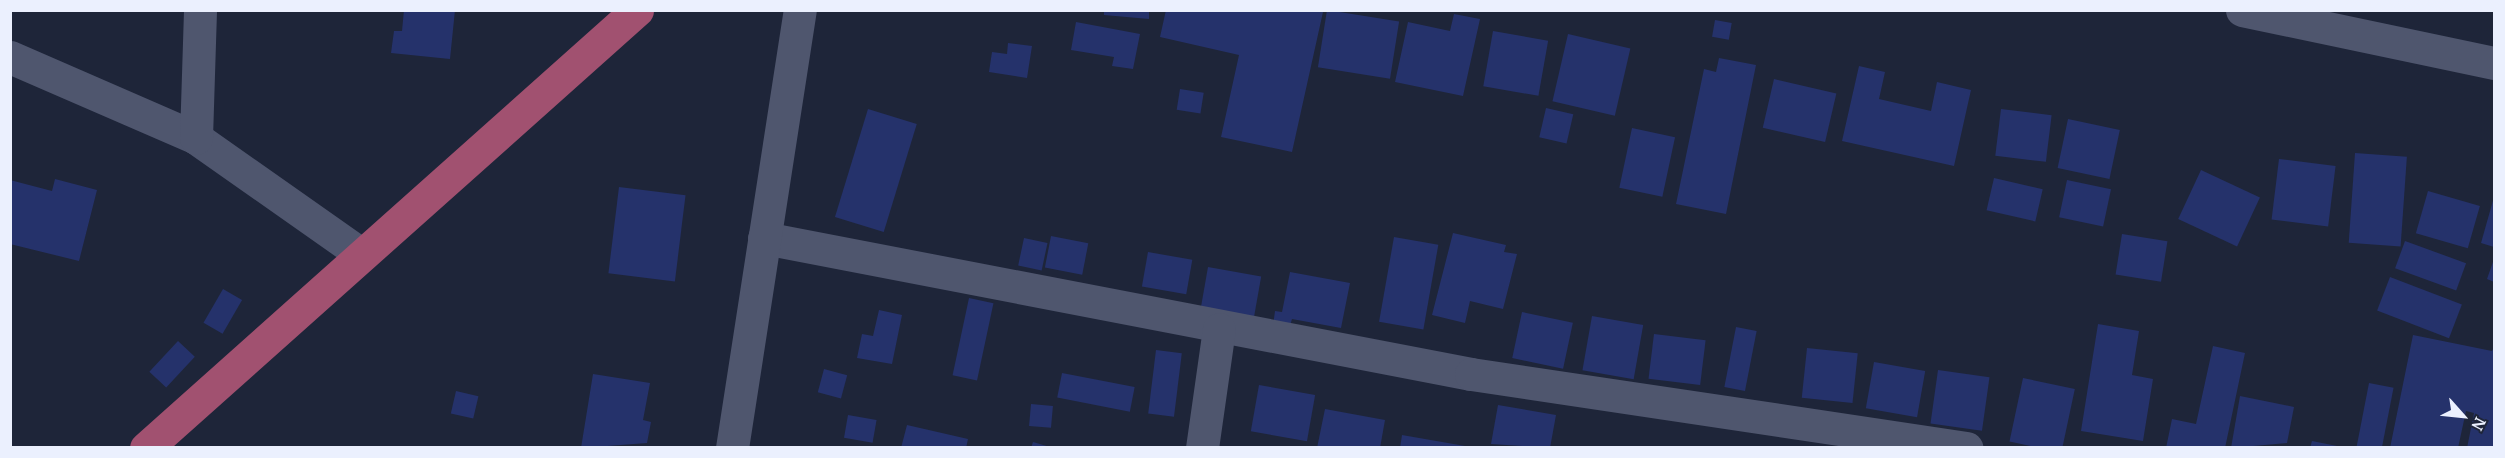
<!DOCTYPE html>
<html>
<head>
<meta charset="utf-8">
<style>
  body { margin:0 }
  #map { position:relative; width:2505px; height:458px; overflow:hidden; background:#1e2539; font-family:"PT Serif",serif }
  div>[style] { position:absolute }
  .building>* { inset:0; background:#25326b; transform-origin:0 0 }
  .minor>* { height:33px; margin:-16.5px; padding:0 16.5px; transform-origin:16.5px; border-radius:16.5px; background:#4f566e }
  .major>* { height:33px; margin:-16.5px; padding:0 16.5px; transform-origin:16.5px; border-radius:16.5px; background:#a15170 }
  span { translate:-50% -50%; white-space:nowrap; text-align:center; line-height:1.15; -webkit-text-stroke:6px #1e2539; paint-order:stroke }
  .frame { position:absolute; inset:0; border:12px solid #ebf0fe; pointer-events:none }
  .north { position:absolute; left:2433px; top:386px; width:60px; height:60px; -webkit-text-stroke:4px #1e2539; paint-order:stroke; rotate:117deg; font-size:16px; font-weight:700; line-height:24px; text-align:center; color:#ebf0fe }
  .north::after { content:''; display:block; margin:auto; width:21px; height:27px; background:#ebf0fe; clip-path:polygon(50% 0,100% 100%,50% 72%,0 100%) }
</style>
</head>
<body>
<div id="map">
  <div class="building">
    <div style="clip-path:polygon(404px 10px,455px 10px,450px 59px,391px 53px,394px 31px,402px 31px)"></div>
    <div style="clip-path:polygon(1104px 10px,1149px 10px,1149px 19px,1104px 15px)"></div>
    <div style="clip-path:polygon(1166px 10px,1323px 12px,1292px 152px,1221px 137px,1239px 55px,1160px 37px)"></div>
    <div style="left:1327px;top:10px;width:73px;height:58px;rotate:9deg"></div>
    <div style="clip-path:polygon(1454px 14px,1480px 19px,1463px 96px,1395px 82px,1408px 22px,1450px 31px)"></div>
    <div style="left:1715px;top:20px;width:17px;height:17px;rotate:10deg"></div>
    <div style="clip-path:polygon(1076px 22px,1140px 34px,1133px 69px,1112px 66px,1114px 57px,1071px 50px)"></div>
    <div style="left:1493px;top:31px;width:56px;height:56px;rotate:10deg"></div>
    <div style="left:1568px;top:34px;width:64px;height:69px;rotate:13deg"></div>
    <div style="clip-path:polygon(1008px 43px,1032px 46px,1027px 78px,989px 72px,992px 52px,1007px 54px)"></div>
    <div style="clip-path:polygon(1719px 58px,1756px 65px,1726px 214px,1676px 204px,1704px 69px,1716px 72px)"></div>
    <div style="clip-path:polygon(1859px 66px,1885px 72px,1879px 99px,1931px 111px,1937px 82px,1971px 90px,1954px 166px,1842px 141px)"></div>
    <div style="left:1774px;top:79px;width:64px;height:50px;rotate:13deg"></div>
    <div style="left:1180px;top:89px;width:24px;height:21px;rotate:9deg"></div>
    <div style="left:1546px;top:108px;width:28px;height:30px;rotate:13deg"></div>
    <div style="left:868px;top:109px;width:51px;height:113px;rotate:17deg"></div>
    <div style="left:2001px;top:109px;width:51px;height:47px;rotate:7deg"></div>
    <div style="left:2068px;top:119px;width:53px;height:50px;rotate:12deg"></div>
    <div style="left:1632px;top:128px;width:44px;height:61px;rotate:12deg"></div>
    <div style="left:2355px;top:153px;width:52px;height:90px;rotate:4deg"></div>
    <div style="left:2279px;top:159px;width:57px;height:61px;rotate:7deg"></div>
    <div style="left:2201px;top:170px;width:65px;height:54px;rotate:25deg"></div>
    <div style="left:1994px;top:178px;width:50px;height:33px;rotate:13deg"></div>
    <div style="clip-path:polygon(55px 179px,97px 190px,79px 261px,10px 244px,10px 180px,52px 191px)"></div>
    <div style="left:2067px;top:180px;width:45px;height:38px;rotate:12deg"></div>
    <div style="left:619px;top:187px;width:67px;height:87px;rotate:7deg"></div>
    <div style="left:2428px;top:191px;width:54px;height:44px;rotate:16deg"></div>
    <div style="clip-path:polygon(2494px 197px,2494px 247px,2481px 243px)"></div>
    <div style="clip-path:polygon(1453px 233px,1506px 245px,1504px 252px,1517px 254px,1503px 309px,1470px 301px,1465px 323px,1432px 315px)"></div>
    <div style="left:2122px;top:234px;width:46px;height:41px;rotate:9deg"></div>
    <div style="left:1051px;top:236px;width:38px;height:32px;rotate:11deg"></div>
    <div style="left:1394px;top:237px;width:45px;height:86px;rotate:10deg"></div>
    <div style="left:1024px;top:238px;width:24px;height:28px;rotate:12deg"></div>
    <div style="left:2405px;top:241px;width:65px;height:29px;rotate:20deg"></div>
    <div style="left:1148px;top:252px;width:45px;height:35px;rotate:10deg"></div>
    <div style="clip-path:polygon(2494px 259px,2494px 282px,2487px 279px)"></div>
    <div style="left:1208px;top:267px;width:54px;height:41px;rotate:10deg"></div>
    <div style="clip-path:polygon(1290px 272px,1350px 283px,1341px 328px,1292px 319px,1289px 329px,1273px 326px,1275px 311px,1282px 312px)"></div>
    <div style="left:2390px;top:277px;width:77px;height:36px;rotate:21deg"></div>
    <div style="left:223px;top:289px;width:22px;height:39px;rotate:30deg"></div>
    <div style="left:969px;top:298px;width:25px;height:79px;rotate:12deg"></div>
    <div style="clip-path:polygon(879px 310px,902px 315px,892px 364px,857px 358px,862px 334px,873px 336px)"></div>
    <div style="left:1522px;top:312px;width:52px;height:47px;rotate:12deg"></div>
    <div style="left:1592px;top:316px;width:52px;height:55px;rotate:10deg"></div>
    <div style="clip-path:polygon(2098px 324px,2139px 331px,2132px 375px,2153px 379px,2143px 441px,2081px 431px)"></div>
    <div style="left:1736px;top:327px;width:21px;height:61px;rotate:11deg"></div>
    <div style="left:1654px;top:334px;width:52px;height:45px;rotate:7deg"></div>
    <div style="clip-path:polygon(2413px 335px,2492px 351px,2494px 347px,2494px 448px,2467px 448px,2474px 413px,2466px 411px,2458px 448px,2390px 448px)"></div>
    <div style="left:178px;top:341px;width:23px;height:42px;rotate:43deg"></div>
    <div style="clip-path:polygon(2213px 346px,2245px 353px,2225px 448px,2166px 448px,2172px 419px,2196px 424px)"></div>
    <div style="left:1807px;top:348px;width:51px;height:50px;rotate:6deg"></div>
    <div style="left:1156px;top:350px;width:26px;height:64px;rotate:7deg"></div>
    <div style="left:1874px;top:362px;width:52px;height:47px;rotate:10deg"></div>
    <div style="left:824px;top:369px;width:24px;height:24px;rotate:15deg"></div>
    <div style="left:1938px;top:370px;width:52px;height:54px;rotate:8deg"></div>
    <div style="left:1062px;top:373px;width:74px;height:25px;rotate:11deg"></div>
    <div style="clip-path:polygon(593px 374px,650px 383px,643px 420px,651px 422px,647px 443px,581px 448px)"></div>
    <div style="left:2023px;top:378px;width:53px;height:65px;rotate:12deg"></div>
    <div style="left:2369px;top:383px;width:25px;height:66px;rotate:11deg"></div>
    <div style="left:1259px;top:385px;width:57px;height:47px;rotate:10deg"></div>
    <div style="left:456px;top:391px;width:23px;height:23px;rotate:13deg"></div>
    <div style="clip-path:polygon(2240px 396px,2294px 407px,2287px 443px,2231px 448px)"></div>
    <div style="left:1031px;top:404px;width:22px;height:22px;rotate:5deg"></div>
    <div style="clip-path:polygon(1498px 405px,1556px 415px,1550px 448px,1491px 444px)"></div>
    <div style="clip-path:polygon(1325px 409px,1385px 420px,1380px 448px,1317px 448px)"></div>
    <div style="left:848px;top:415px;width:29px;height:23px;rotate:10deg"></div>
    <div style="clip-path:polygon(907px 425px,968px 439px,966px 448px,901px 448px)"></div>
    <div style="clip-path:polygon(1402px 435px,1465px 446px,1465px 448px,1400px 448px)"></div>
    <div style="clip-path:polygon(2312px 441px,2337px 446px,2337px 448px,2310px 448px)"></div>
    <div style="clip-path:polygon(1033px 442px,1050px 447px,1050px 448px,1031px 448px)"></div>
  </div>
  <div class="minor">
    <div style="left:2242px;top:10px;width:258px;rotate:11.9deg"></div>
    <div style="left:10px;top:57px;width:203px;rotate:23.5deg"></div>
    <div style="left:196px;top:138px;width:202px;rotate:35.1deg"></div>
    <div style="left:196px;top:138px;width:128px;rotate:-88.2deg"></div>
    <div style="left:764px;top:238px;width:720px;rotate:10.89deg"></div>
    <div style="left:1471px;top:374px;width:501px;rotate:8.49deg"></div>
    <div style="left:732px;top:448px;width:443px;rotate:-81.2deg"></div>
    <div style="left:1202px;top:448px;width:120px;rotate:-81.9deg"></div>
  </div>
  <div class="major">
    <div style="left:146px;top:448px;width:658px;rotate:-41.73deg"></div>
  </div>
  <div class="frame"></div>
  <div class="north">N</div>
</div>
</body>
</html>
